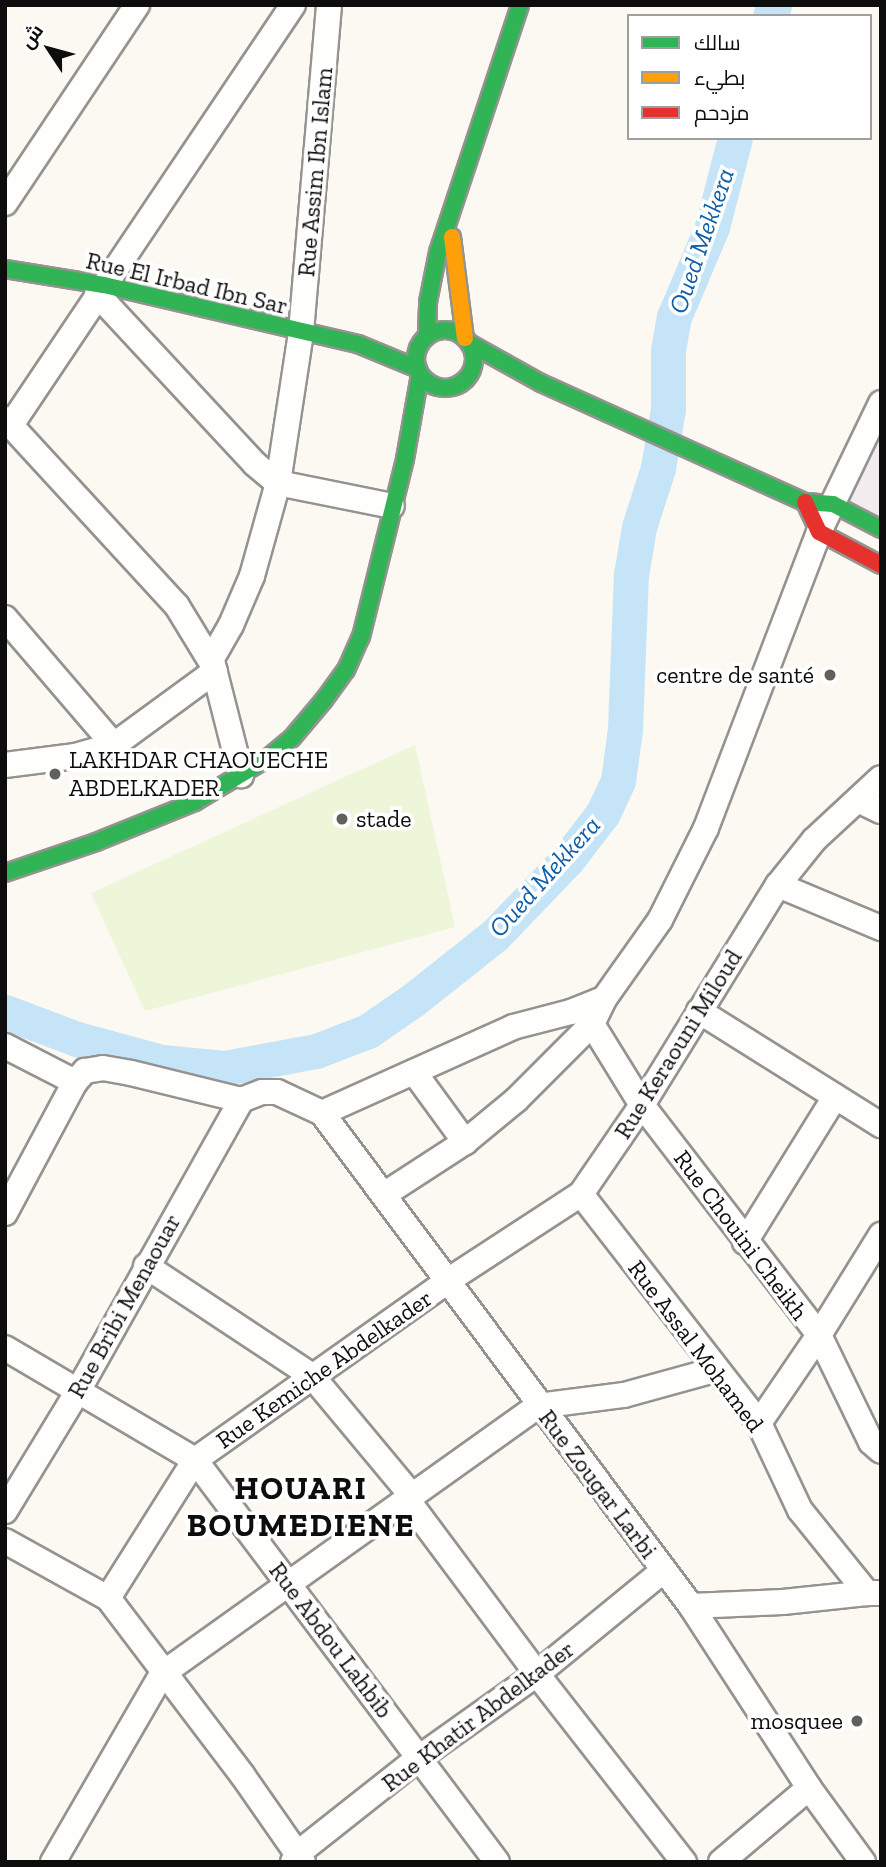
<!DOCTYPE html>
<html>
<head>
<meta charset="utf-8">
<style>
  body { margin:0 }
  #map { position:relative; width:886px; height:1867px; overflow:hidden; background:#fbf9f1; font-family:"Zilla Slab",Cairo,serif }
  div>[style] { position:absolute }
  .industrial>* { inset:0; background:#f3ecef }
  .pitch>* { inset:0; background:#edf6d9 }
  .river>* { height:35px; margin:-17.5px; padding:0 17.5px; transform-origin:17.5px; border-radius:17.5px; background:#c5e4f7 }
  .roads { filter:drop-shadow(2px 0 #949390) drop-shadow(-2px 0 #949390) drop-shadow(0 2px #949390) drop-shadow(0 -2px #949390) }
  .street>* { height:24px; margin:-12px; padding:0 12px; transform-origin:12px; border-radius:12px; background:#fefefd }
  .fast>* { height:16px; margin:-8px; padding:0 8px; transform-origin:8px; border-radius:8px; background:#30b455 }
  .fast>.ring { margin:-8px; padding:0; box-sizing:content-box; background:none; border:16px solid #30b455; border-radius:50% }
  .slow>* { height:16px; margin:-8px; padding:0 8px; transform-origin:8px; border-radius:8px; background:#ff9f0a }
  .jam>* { height:16px; margin:-8px; padding:0 8px; transform-origin:8px; border-radius:8px; background:#e5322d }
  .dots>* { width:19px; height:19px; translate:-50% -50%; box-sizing:border-box; border:4px solid #fff; border-radius:50% }
  span { translate:-50% -50%; white-space:nowrap; text-align:center; line-height:1.15; -webkit-text-stroke:7px #fff; paint-order:stroke }
  .street-label { font-size:24px; color:#0d0d0d }
  .poi-label { font-size:24px; color:#0d0d0d }
  .right { translate:-100% -50%; text-align:right }
  .left { translate:0 -50%; text-align:left }
  .water-label { font-size:26px; color:#0e5fa8; font-style:italic }
  .district-label { font-size:32px; color:#0d0d0d; font-weight:700; letter-spacing:2px }
  .frame { position:absolute; inset:0; border:7px solid #0d0d0d; pointer-events:none }
  .legend { position:absolute; left:627px; top:14px; width:245px; height:126px; box-sizing:border-box; background:#fff; border:2px solid #9e9e9e; margin:0; padding:9px 12px; list-style:none; font-size:21px; color:#0d0d0d }
  .legend li { display:flex; align-items:center; gap:14px; height:35px }
  .legend b { width:35px; border:2px solid #9e9e9e }
  .north { position:absolute; left:14px; top:14px; width:70px; height:70px; -webkit-text-stroke:5px #fff; paint-order:stroke; rotate:306deg; font-size:19px; font-weight:700; line-height:28px; text-align:center; color:#0d0d0d }
  .north::after { content:''; display:block; margin:auto; width:24px; height:32px; background:#0d0d0d; clip-path:polygon(50% 0,100% 100%,50% 72%,0 100%) }
</style>
</head>
<body>
<div id="map">
  <div class="industrial">
    <div style="clip-path:polygon(881px 420px,881px 517px,842px 498px)"></div>
  </div>
  <div class="pitch">
    <div style="clip-path:polygon(415px 745px,455px 927px,145px 1011px,91px 893px)"></div>
  </div>
  <div class="river">
    <div style="left:770px;top:16px;width:12px;rotate:-70deg"></div>
    <div style="left:5px;top:1012px;width:77px;rotate:20.6deg"></div>
    <div style="left:77px;top:1039px;width:87px;rotate:15.3deg"></div>
    <div style="left:161px;top:1062px;width:64px;rotate:5.4deg"></div>
    <div style="left:225px;top:1068px;width:93px;rotate:-10.6deg"></div>
    <div style="left:316px;top:1051px;width:56px;rotate:-21deg"></div>
    <div style="left:368px;top:1031px;width:55px;rotate:-34.6deg"></div>
    <div style="left:413px;top:1000px;width:105px;rotate:-38.4deg"></div>
    <div style="left:495px;top:935px;width:104px;rotate:-46.2deg"></div>
    <div style="left:567px;top:860px;width:59px;rotate:-52.5deg"></div>
    <div style="left:603px;top:813px;width:35px;rotate:-65deg"></div>
    <div style="left:618px;top:781px;width:52px;rotate:-82.3deg"></div>
    <div style="left:625px;top:729px;width:154px;rotate:-87.8deg"></div>
    <div style="left:631px;top:575px;width:49px;rotate:-80.5deg"></div>
    <div style="left:639px;top:527px;width:62px;rotate:-72.1deg"></div>
    <div style="left:658px;top:468px;width:60px;rotate:-80.4deg"></div>
    <div style="left:668px;top:409px;width:59px;rotate:-90deg"></div>
    <div style="left:668px;top:350px;width:34px;rotate:-80deg"></div>
    <div style="left:674px;top:317px;width:98px;rotate:-67.1deg"></div>
    <div style="left:712px;top:227px;width:92px;rotate:-75.5deg"></div>
  </div>
  <div class="roads">
    <div class="street">
      <div style="left:5px;top:203px;width:238px;rotate:-56.3deg"></div>
      <div style="left:97px;top:294px;width:232px;rotate:47.1deg"></div>
      <div style="left:255px;top:464px;width:30px;rotate:40deg"></div>
      <div style="left:278px;top:483px;width:116px;rotate:11.4deg"></div>
      <div style="left:5px;top:419px;width:254px;rotate:47.4deg"></div>
      <div style="left:177px;top:606px;width:69px;rotate:58.6deg"></div>
      <div style="left:213px;top:665px;width:114px;rotate:75.7deg"></div>
      <div style="left:11px;top:425px;width:506px;rotate:-56.12deg"></div>
      <div style="left:5px;top:618px;width:167px;rotate:49.4deg"></div>
      <div style="left:211px;top:660px;width:40px;rotate:-60.3deg"></div>
      <div style="left:231px;top:625px;width:53px;rotate:-66.8deg"></div>
      <div style="left:252px;top:576px;width:97px;rotate:-74.4deg"></div>
      <div style="left:278px;top:483px;width:153px;rotate:-81.3deg"></div>
      <div style="left:301px;top:332px;width:328px;rotate:-85.1deg"></div>
      <div style="left:5px;top:765px;width:71px;rotate:-7.3deg"></div>
      <div style="left:75px;top:756px;width:41px;rotate:-15.8deg"></div>
      <div style="left:114px;top:745px;width:125px;rotate:-36.2deg"></div>
      <div style="left:858px;top:800px;width:25px;rotate:26deg"></div>
      <div style="left:778px;top:885px;width:112px;rotate:22.7deg"></div>
      <div style="left:699px;top:1011px;width:215px;rotate:32.1deg"></div>
      <div style="left:592px;top:1024px;width:95px;rotate:58.3deg"></div>
      <div style="left:642px;top:1105px;width:290px;rotate:52.4deg"></div>
      <div style="left:819px;top:1335px;width:119px;rotate:64.1deg"></div>
      <div style="left:871px;top:1442px;width:13px;rotate:42deg"></div>
      <div style="left:5px;top:1046px;width:79px;rotate:27.2deg"></div>
      <div style="left:414px;top:1072px;width:87px;rotate:53.9deg"></div>
      <div style="left:322px;top:1113px;width:209px;rotate:-24.2deg"></div>
      <div style="left:513px;top:1027px;width:60px;rotate:-14.5deg"></div>
      <div style="left:571px;top:1012px;width:35px;rotate:-22deg"></div>
      <div style="left:385px;top:1194px;width:95px;rotate:-33deg"></div>
      <div style="left:465px;top:1142px;width:66px;rotate:-39.5deg"></div>
      <div style="left:516px;top:1100px;width:107px;rotate:-45deg"></div>
      <div style="left:592px;top:1024px;width:28px;rotate:-64deg"></div>
      <div style="left:604px;top:999px;width:97px;rotate:-54.7deg"></div>
      <div style="left:660px;top:920px;width:103px;rotate:-63.4deg"></div>
      <div style="left:706px;top:828px;width:317px;rotate:-69.1deg"></div>
      <div style="left:819px;top:532px;width:143px;rotate:-64.3deg"></div>
      <div style="left:581px;top:1194px;width:290px;rotate:52.1deg"></div>
      <div style="left:759px;top:1423px;width:96px;rotate:64.8deg"></div>
      <div style="left:800px;top:1510px;width:107px;rotate:51.1deg"></div>
      <div style="left:867px;top:1593px;width:14px"></div>
      <div style="left:5px;top:1213px;width:149px;rotate:-61.9deg"></div>
      <div style="left:75px;top:1082px;width:15px;rotate:-48deg"></div>
      <div style="left:85px;top:1071px;width:18px;rotate:-9deg"></div>
      <div style="left:103px;top:1068px;width:28px;rotate:10deg"></div>
      <div style="left:131px;top:1073px;width:113px;rotate:13.8deg"></div>
      <div style="left:241px;top:1100px;width:22px;rotate:-21deg"></div>
      <div style="left:262px;top:1092px;width:15px"></div>
      <div style="left:277px;top:1092px;width:50px;rotate:25deg"></div>
      <div style="left:322px;top:1113px;width:616px;rotate:53.19deg"></div>
      <div style="left:691px;top:1606px;width:217px;rotate:57deg"></div>
      <div style="left:809px;top:1788px;width:92px;rotate:53.9deg"></div>
      <div style="left:745px;top:1242px;width:171px;rotate:-58.2deg"></div>
      <div style="left:146px;top:1266px;width:199px;rotate:33.5deg"></div>
      <div style="left:312px;top:1376px;width:155px;rotate:50.2deg"></div>
      <div style="left:5px;top:1348px;width:221px;rotate:30.5deg"></div>
      <div style="left:195px;top:1460px;width:503px;rotate:53.08deg"></div>
      <div style="left:759px;top:1423px;width:107px;rotate:-55.7deg"></div>
      <div style="left:819px;top:1335px;width:118px;rotate:-58.2deg"></div>
      <div style="left:406px;top:1498px;width:219px;rotate:53.3deg"></div>
      <div style="left:537px;top:1674px;width:239px;rotate:52deg"></div>
      <div style="left:5px;top:1511px;width:140px;rotate:-58.7deg"></div>
      <div style="left:78px;top:1391px;width:334px;rotate:-60.7deg"></div>
      <div style="left:5px;top:1541px;width:118px;rotate:29deg"></div>
      <div style="left:108px;top:1598px;width:223px;rotate:52.8deg"></div>
      <div style="left:243px;top:1776px;width:105px;rotate:55.1deg"></div>
      <div style="left:108px;top:1598px;width:163px;rotate:-57.8deg"></div>
      <div style="left:195px;top:1460px;width:311px;rotate:-35.3deg"></div>
      <div style="left:449px;top:1280px;width:158px;rotate:-33.1deg"></div>
      <div style="left:581px;top:1194px;width:108px;rotate:-55.6deg"></div>
      <div style="left:642px;top:1105px;width:259px;rotate:-58.3deg"></div>
      <div style="left:778px;top:885px;width:58px;rotate:-51.3deg"></div>
      <div style="left:814px;top:840px;width:91px;rotate:-42.8deg"></div>
      <div style="left:691px;top:1606px;width:92px;rotate:-2.5deg"></div>
      <div style="left:783px;top:1602px;width:84px;rotate:-6.1deg"></div>
      <div style="left:53px;top:1862px;width:217px;rotate:-59.9deg"></div>
      <div style="left:162px;top:1674px;width:462px;rotate:-35.5deg"></div>
      <div style="left:538px;top:1406px;width:87px;rotate:-7.3deg"></div>
      <div style="left:624px;top:1395px;width:94px;rotate:-15.4deg"></div>
      <div style="left:293px;top:1862px;width:9px;rotate:-63deg"></div>
      <div style="left:297px;top:1854px;width:157px;rotate:-38.3deg"></div>
      <div style="left:420px;top:1757px;width:143px;rotate:-35.4deg"></div>
      <div style="left:537px;top:1674px;width:164px;rotate:-39.3deg"></div>
      <div style="left:721px;top:1862px;width:115px;rotate:-40.1deg"></div>
    </div>
    <div class="fast">
      <div style="left:5px;top:269px;width:100px;rotate:9.2deg"></div>
      <div style="left:104px;top:285px;width:261px;rotate:13.1deg"></div>
      <div style="left:358px;top:344px;width:65px;rotate:22.6deg"></div>
      <div class="ring" style="left:416px;top:330px;width:42px;height:42px"></div>
      <div style="left:427px;top:334px;width:32px;rotate:-88deg"></div>
      <div style="left:428px;top:302px;width:51px;rotate:-78.7deg"></div>
      <div style="left:438px;top:252px;width:260px;rotate:-71.6deg"></div>
      <div style="left:469px;top:343px;width:82px;rotate:29.1deg"></div>
      <div style="left:541px;top:383px;width:290px;rotate:24.3deg"></div>
      <div style="left:805px;top:502px;width:28px;rotate:4deg"></div>
      <div style="left:833px;top:504px;width:54px;rotate:27.5deg"></div>
      <div style="left:5px;top:873px;width:96px;rotate:-18.8deg"></div>
      <div style="left:96px;top:842px;width:107px;rotate:-22deg"></div>
      <div style="left:195px;top:802px;width:85px;rotate:-31.1deg"></div>
      <div style="left:268px;top:758px;width:31px;rotate:-40deg"></div>
      <div style="left:292px;top:738px;width:50px;rotate:-49.9deg"></div>
      <div style="left:324px;top:700px;width:37px;rotate:-54deg"></div>
      <div style="left:346px;top:670px;width:36px;rotate:-66deg"></div>
      <div style="left:361px;top:637px;width:183px;rotate:-76.1deg"></div>
      <div style="left:405px;top:459px;width:85px;rotate:-79.9deg"></div>
    </div>
    <div class="slow">
      <div style="left:452px;top:237px;width:102px;rotate:82.7deg"></div>
    </div>
    <div class="jam">
      <div style="left:805px;top:502px;width:33px;rotate:65deg"></div>
      <div style="left:819px;top:532px;width:70px;rotate:28deg"></div>
    </div>
  </div>
  <div class="dots">
    <div style="left:830px;top:675px;background:#60605d"></div>
    <div style="left:55px;top:774px;background:#60605d"></div>
    <div style="left:342px;top:819px;background:#60605d"></div>
    <div style="left:857px;top:1721px;background:#60605d"></div>
  </div>
  <div class="street-label">
    <span style="left:315px;top:172px;rotate:-85deg">Rue Assim Ibn Islam</span>
    <span style="left:187px;top:283px;rotate:13deg">Rue El Irbad Ibn Sar</span>
    <span style="left:678px;top:1044px;rotate:-58deg">Rue Keraouni Miloud</span>
    <span style="left:741px;top:1235px;rotate:53deg">Rue Chouini Cheikh</span>
    <span style="left:124px;top:1306px;rotate:-61deg">Rue Bribi Menaouar</span>
    <span style="left:696px;top:1346px;rotate:53deg">Rue Assal Mohamed</span>
    <span style="left:324px;top:1369px;rotate:-35deg">Rue Kemiche Abdelkader</span>
    <span style="left:598px;top:1484px;rotate:53deg">Rue Zougar Larbi</span>
    <span style="left:331px;top:1640px;rotate:53deg">Rue Abdou Lahbib</span>
    <span style="left:478px;top:1716px;rotate:-37deg">Rue Khatir Abdelkader</span>
  </div>
  <div class="poi-label">
    <span class="right" style="left:814px;top:675px">centre de santé</span>
    <span class="left" style="left:69px;top:774px">LAKHDAR CHAOUECHE<br>ABDELKADER</span>
    <span class="left" style="left:356px;top:819px">stade</span>
    <span class="right" style="left:843px;top:1721px">mosquee</span>
  </div>
  <div class="water-label">
    <span style="left:702px;top:241px;rotate:-71deg">Oued Mekkera</span>
    <span style="left:545px;top:877px;rotate:-48deg">Oued Mekkera</span>
  </div>
  <div class="district-label">
    <span style="left:301px;top:1507px">HOUARI<br>BOUMEDIENE</span>
  </div>
  <div class="frame"></div>
  <ul class="legend">
  <li><b style="height:9px;background:#30b455"></b>سالك</li>
  <li><b style="height:9px;background:#ff9f0a"></b>بطيء</li>
  <li><b style="height:9px;background:#e5322d"></b>مزدحم</li>
  </ul>
  <div class="north">ش</div>
</div>
</body>
</html>
